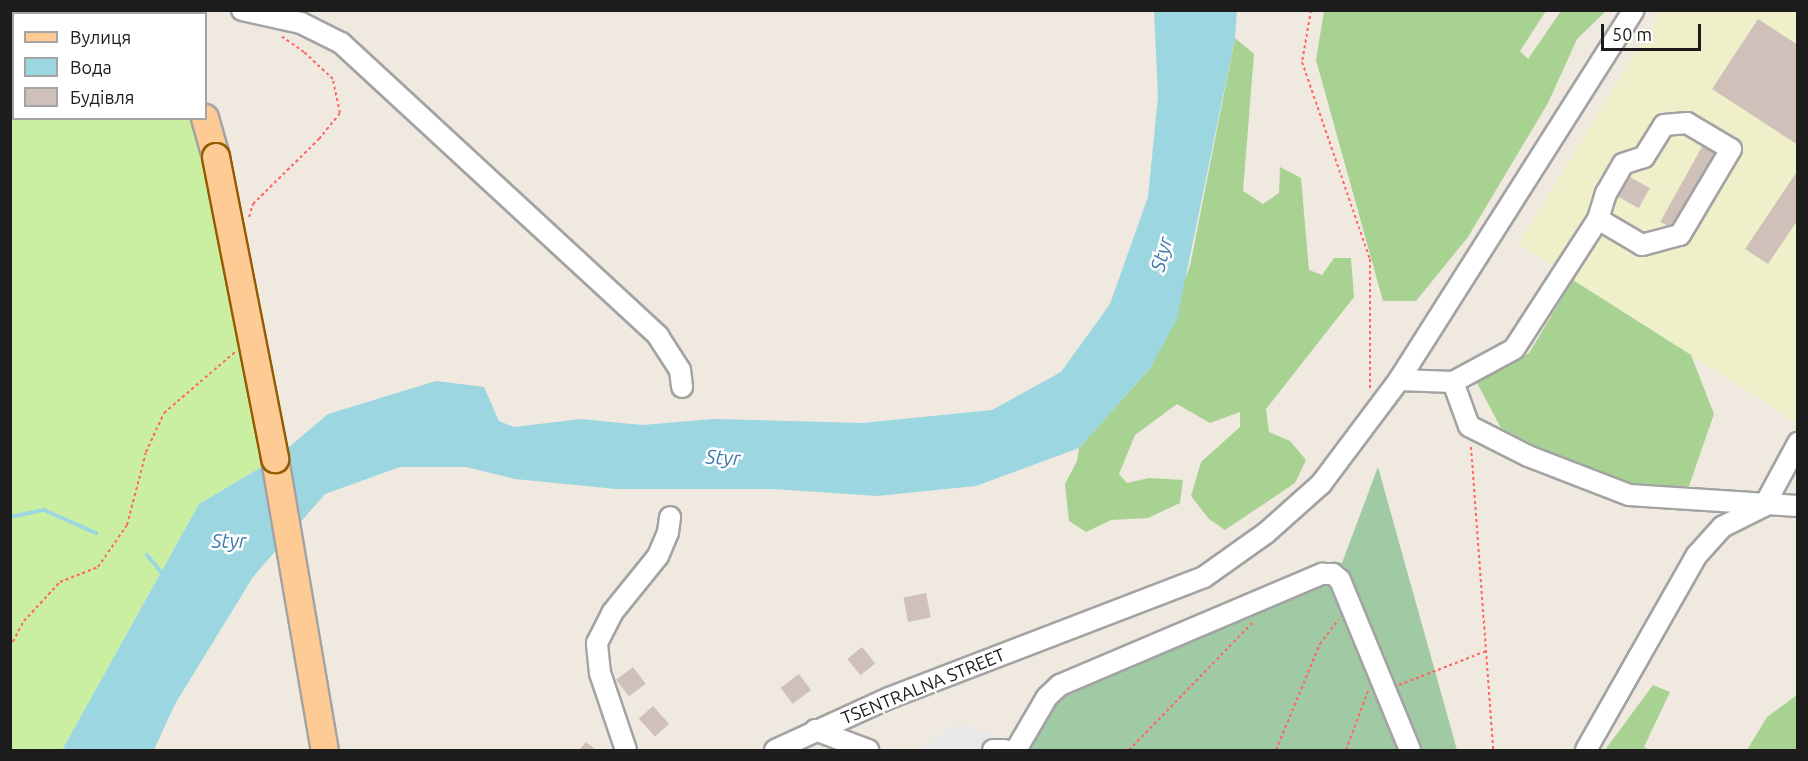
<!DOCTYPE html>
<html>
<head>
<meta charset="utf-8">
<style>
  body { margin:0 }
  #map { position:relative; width:1808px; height:761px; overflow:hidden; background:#efe9e0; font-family:Ubuntu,sans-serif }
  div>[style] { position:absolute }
  .farmland>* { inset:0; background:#eff0c9 }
  .grass>* { inset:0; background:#cbefa0 }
  .forest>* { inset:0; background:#a8d291 }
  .cemetery>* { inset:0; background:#9fcaa3 }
  .parking>* { inset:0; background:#e8e8e8 }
  .water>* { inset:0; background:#9cd6e1 }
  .stream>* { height:4px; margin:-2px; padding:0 2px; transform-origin:2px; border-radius:2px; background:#9cd6e1 }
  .building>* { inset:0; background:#cfc1b9; transform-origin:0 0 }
  .path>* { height:2px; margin-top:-1px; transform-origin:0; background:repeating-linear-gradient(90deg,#ff6861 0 3px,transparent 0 6px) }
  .roads { filter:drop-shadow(2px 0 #a3a3a3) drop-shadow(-2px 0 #a3a3a3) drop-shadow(0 2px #a3a3a3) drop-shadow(0 -2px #a3a3a3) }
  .minor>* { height:20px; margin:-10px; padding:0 10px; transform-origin:10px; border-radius:10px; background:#fff }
  .major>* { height:26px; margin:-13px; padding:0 13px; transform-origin:13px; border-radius:13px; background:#ffcb95 }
  .bridges { filter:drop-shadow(2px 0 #945b00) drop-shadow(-2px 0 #945b00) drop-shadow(0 2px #945b00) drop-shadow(0 -2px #945b00) }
  .major-bridge>* { height:26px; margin:-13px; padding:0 13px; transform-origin:13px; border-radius:13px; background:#ffcb95 }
  span { translate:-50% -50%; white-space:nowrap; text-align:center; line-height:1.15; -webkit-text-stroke:5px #fff; paint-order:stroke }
  .street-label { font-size:18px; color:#1c1c1c }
  .water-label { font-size:20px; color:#3e7bac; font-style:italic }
  .frame { position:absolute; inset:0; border:12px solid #1c1c1c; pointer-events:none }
  .legend { position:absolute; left:12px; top:12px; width:195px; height:108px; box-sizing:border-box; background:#fff; border:2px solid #a4a4a4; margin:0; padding:8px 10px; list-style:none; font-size:18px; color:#1c1c1c }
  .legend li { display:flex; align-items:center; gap:12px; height:30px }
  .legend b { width:30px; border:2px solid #a4a4a4 }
  .scale { position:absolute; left:1601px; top:24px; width:100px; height:27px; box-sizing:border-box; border:3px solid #1c1c1c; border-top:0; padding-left:8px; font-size:18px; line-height:21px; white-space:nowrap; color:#1c1c1c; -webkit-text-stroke:4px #fff; paint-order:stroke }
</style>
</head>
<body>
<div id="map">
  <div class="farmland">
    <div style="clip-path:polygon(1661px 11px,1797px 11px,1797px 423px,1518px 244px)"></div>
  </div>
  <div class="grass">
    <div style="clip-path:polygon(135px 10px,142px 13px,14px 14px,14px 118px,205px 119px,275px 459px,199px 504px,62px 750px,11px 750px,10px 11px)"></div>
  </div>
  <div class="forest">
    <div style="clip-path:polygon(1324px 11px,1546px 11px,1520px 51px,1528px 59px,1561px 11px,1606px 11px,1577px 39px,1548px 103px,1468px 237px,1416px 301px,1383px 301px,1316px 60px)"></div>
    <div style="clip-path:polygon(1235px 38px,1254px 54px,1243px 191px,1263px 204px,1279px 193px,1280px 167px,1301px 178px,1309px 270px,1322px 275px,1334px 258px,1351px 258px,1354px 297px,1266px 409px,1269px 432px,1290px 441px,1306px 460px,1295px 483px,1225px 530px,1209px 519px,1191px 496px,1201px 462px,1240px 427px,1240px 412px,1210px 423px,1177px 404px,1135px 435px,1119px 474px,1127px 483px,1149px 478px,1183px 480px,1180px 503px,1148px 518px,1111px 520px,1086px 532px,1069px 521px,1065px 484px,1077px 461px,1079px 448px,1151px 367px,1190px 266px)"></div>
    <div style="clip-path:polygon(1573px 280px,1691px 355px,1714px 414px,1689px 486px,1630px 487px,1579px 468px,1501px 428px,1477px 383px,1529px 353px)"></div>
    <div style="clip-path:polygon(1653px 685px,1670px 692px,1644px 747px,1650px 750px,1605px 750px)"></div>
    <div style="clip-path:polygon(1797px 695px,1797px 750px,1747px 750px,1767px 717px)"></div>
  </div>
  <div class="cemetery">
    <div style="clip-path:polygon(1378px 467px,1457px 750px,1007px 750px,1048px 678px,1334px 561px,1342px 563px)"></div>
  </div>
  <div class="parking">
    <div style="clip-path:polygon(960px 723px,1007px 741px,1002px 750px,916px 750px)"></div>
  </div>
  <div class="water">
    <div style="clip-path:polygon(1154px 11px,1237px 11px,1235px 38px,1177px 319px,1151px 367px,1079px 448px,976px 486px,877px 496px,773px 489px,616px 489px,515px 479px,466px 467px,400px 467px,325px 494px,253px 577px,175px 704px,154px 750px,62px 750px,199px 504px,275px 459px,328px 414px,436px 381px,484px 387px,499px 421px,514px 427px,581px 419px,642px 425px,714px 419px,862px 423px,992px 410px,1061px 372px,1110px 304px,1148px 197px,1158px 97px)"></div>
  </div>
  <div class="stream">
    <div style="left:10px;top:517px;width:35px;rotate:-12deg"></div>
    <div style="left:44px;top:510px;width:57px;rotate:23.9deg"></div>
    <div style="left:147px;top:555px;width:26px;rotate:50deg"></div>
  </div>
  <div class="building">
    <div style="clip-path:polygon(1758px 19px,1798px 45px,1798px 145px,1712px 89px)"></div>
    <div style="left:1704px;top:143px;width:21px;height:90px;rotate:29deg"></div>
    <div style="clip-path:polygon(1798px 170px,1798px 225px,1795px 224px,1768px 264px,1745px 249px)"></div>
    <div style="left:1628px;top:176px;width:25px;height:23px;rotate:29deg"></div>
    <div style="left:926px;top:593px;width:25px;height:23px;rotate:79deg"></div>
    <div style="left:862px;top:647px;width:21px;height:19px;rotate:51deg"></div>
    <div style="left:633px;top:667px;width:21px;height:21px;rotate:53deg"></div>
    <div style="left:799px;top:674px;width:20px;height:23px;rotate:53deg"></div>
    <div style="left:653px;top:706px;width:24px;height:19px;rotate:48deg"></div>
    <div style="clip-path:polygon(586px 742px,596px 750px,579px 750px)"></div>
  </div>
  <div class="path">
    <div style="left:1311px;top:10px;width:53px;rotate:99.8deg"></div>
    <div style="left:1302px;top:62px;width:208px;rotate:71deg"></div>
    <div style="left:1370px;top:259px;width:131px;rotate:90deg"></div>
    <div style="left:249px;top:217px;width:14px;rotate:-73deg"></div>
    <div style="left:253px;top:204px;width:93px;rotate:-44.6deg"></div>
    <div style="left:319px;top:139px;width:33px;rotate:-51deg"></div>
    <div style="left:340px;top:113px;width:35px;rotate:-102deg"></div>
    <div style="left:333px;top:79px;width:40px;rotate:-137deg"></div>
    <div style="left:304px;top:52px;width:29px;rotate:-145deg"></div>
    <div style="left:1471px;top:447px;width:304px;rotate:85.8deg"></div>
    <div style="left:10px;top:647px;width:30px;rotate:-62deg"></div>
    <div style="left:24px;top:621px;width:53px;rotate:-47.3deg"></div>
    <div style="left:60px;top:582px;width:41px;rotate:-21.5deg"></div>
    <div style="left:98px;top:567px;width:51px;rotate:-55.4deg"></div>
    <div style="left:127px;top:525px;width:75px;rotate:-75.4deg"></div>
    <div style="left:146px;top:452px;width:43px;rotate:-65.2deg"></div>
    <div style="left:164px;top:413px;width:94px;rotate:-40.7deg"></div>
    <div style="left:1399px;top:685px;width:93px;rotate:-21.3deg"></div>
    <div style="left:1129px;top:750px;width:180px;rotate:-45.9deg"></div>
    <div style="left:1276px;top:750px;width:115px;rotate:-67.5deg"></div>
    <div style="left:1320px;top:644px;width:31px;rotate:-53deg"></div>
    <div style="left:1346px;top:750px;width:63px;rotate:-69.6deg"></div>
  </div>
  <div class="roads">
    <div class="minor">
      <div style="left:242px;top:10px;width:60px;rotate:12.4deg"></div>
      <div style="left:301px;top:23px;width:45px;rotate:26.6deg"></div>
      <div style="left:341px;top:43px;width:432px;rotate:42.7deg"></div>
      <div style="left:658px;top:336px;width:40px;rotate:57.1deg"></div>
      <div style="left:680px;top:370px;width:17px;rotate:83deg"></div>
      <div style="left:1399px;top:380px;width:54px;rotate:2.1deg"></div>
      <div style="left:1453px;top:382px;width:69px;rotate:-28.4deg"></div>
      <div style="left:1514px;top:349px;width:155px;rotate:-57.1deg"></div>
      <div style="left:1598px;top:219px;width:51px;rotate:30.6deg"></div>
      <div style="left:1642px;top:245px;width:39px;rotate:-15deg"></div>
      <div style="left:1680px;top:235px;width:100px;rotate:-59.3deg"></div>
      <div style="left:1731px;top:149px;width:51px;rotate:-149.4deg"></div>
      <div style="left:1687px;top:123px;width:23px;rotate:175deg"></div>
      <div style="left:1664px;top:125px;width:38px;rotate:122deg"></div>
      <div style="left:1644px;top:157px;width:22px;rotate:162deg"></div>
      <div style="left:1623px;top:164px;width:34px;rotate:120deg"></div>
      <div style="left:1606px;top:193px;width:27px;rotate:107deg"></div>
      <div style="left:1453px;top:382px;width:47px;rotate:70deg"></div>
      <div style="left:1469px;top:426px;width:66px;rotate:27deg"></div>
      <div style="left:1528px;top:456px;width:108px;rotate:21.1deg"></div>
      <div style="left:1629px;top:495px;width:169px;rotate:3.7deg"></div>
      <div style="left:815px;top:730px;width:57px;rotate:20.7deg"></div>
      <div style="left:626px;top:750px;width:81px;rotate:-108.7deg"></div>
      <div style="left:600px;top:673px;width:30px;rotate:-96deg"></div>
      <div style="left:597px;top:643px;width:34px;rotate:-63deg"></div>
      <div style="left:612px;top:613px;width:73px;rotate:-51.1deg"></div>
      <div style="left:658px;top:556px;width:26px;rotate:-67deg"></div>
      <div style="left:668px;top:532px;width:15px;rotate:-82deg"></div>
      <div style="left:775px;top:750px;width:125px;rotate:-24.5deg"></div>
      <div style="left:889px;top:698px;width:337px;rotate:-21deg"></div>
      <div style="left:1204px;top:577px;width:76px;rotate:-35.4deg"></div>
      <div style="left:1266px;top:533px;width:74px;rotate:-41.7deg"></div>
      <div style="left:1321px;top:484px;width:130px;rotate:-53.1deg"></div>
      <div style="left:1399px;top:380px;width:438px;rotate:-57.6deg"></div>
      <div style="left:993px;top:750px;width:12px"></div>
      <div style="left:1016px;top:750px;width:61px;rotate:-59.7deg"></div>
      <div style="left:1047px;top:697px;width:18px;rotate:-43deg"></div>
      <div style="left:1060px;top:685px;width:285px;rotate:-23deg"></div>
      <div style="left:1322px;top:574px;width:11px"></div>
      <div style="left:1333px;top:574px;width:9px;rotate:41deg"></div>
      <div style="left:1340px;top:580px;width:184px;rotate:67.6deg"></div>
      <div style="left:1586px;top:750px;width:224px;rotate:-60.4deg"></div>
      <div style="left:1697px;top:555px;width:38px;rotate:-48deg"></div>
      <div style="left:1722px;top:527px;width:47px;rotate:-26.6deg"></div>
      <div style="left:1764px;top:506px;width:72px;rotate:-61.6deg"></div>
    </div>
    <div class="major">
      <div style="left:135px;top:10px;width:8px;rotate:30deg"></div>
      <div style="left:205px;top:118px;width:41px;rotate:74.2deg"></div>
      <div style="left:275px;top:459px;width:295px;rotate:80.3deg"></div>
    </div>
  </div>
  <div class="bridges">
    <div class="major-bridge">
      <div style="left:216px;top:157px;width:308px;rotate:78.9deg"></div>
    </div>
  </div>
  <div class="street-label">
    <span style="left:923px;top:686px;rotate:-22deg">TSENTRALNA STREET</span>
  </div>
  <div class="water-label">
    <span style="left:1161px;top:254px;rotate:-75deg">Styr</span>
    <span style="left:723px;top:457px;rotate:3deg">Styr</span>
    <span style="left:229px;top:540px">Styr</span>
  </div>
  <div class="frame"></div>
  <ul class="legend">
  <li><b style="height:8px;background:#ffcb95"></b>Вулиця</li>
  <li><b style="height:16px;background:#9cd6e1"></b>Вода</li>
  <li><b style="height:16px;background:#cfc1b9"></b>Будівля</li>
  </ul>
  <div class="scale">50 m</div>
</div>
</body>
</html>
